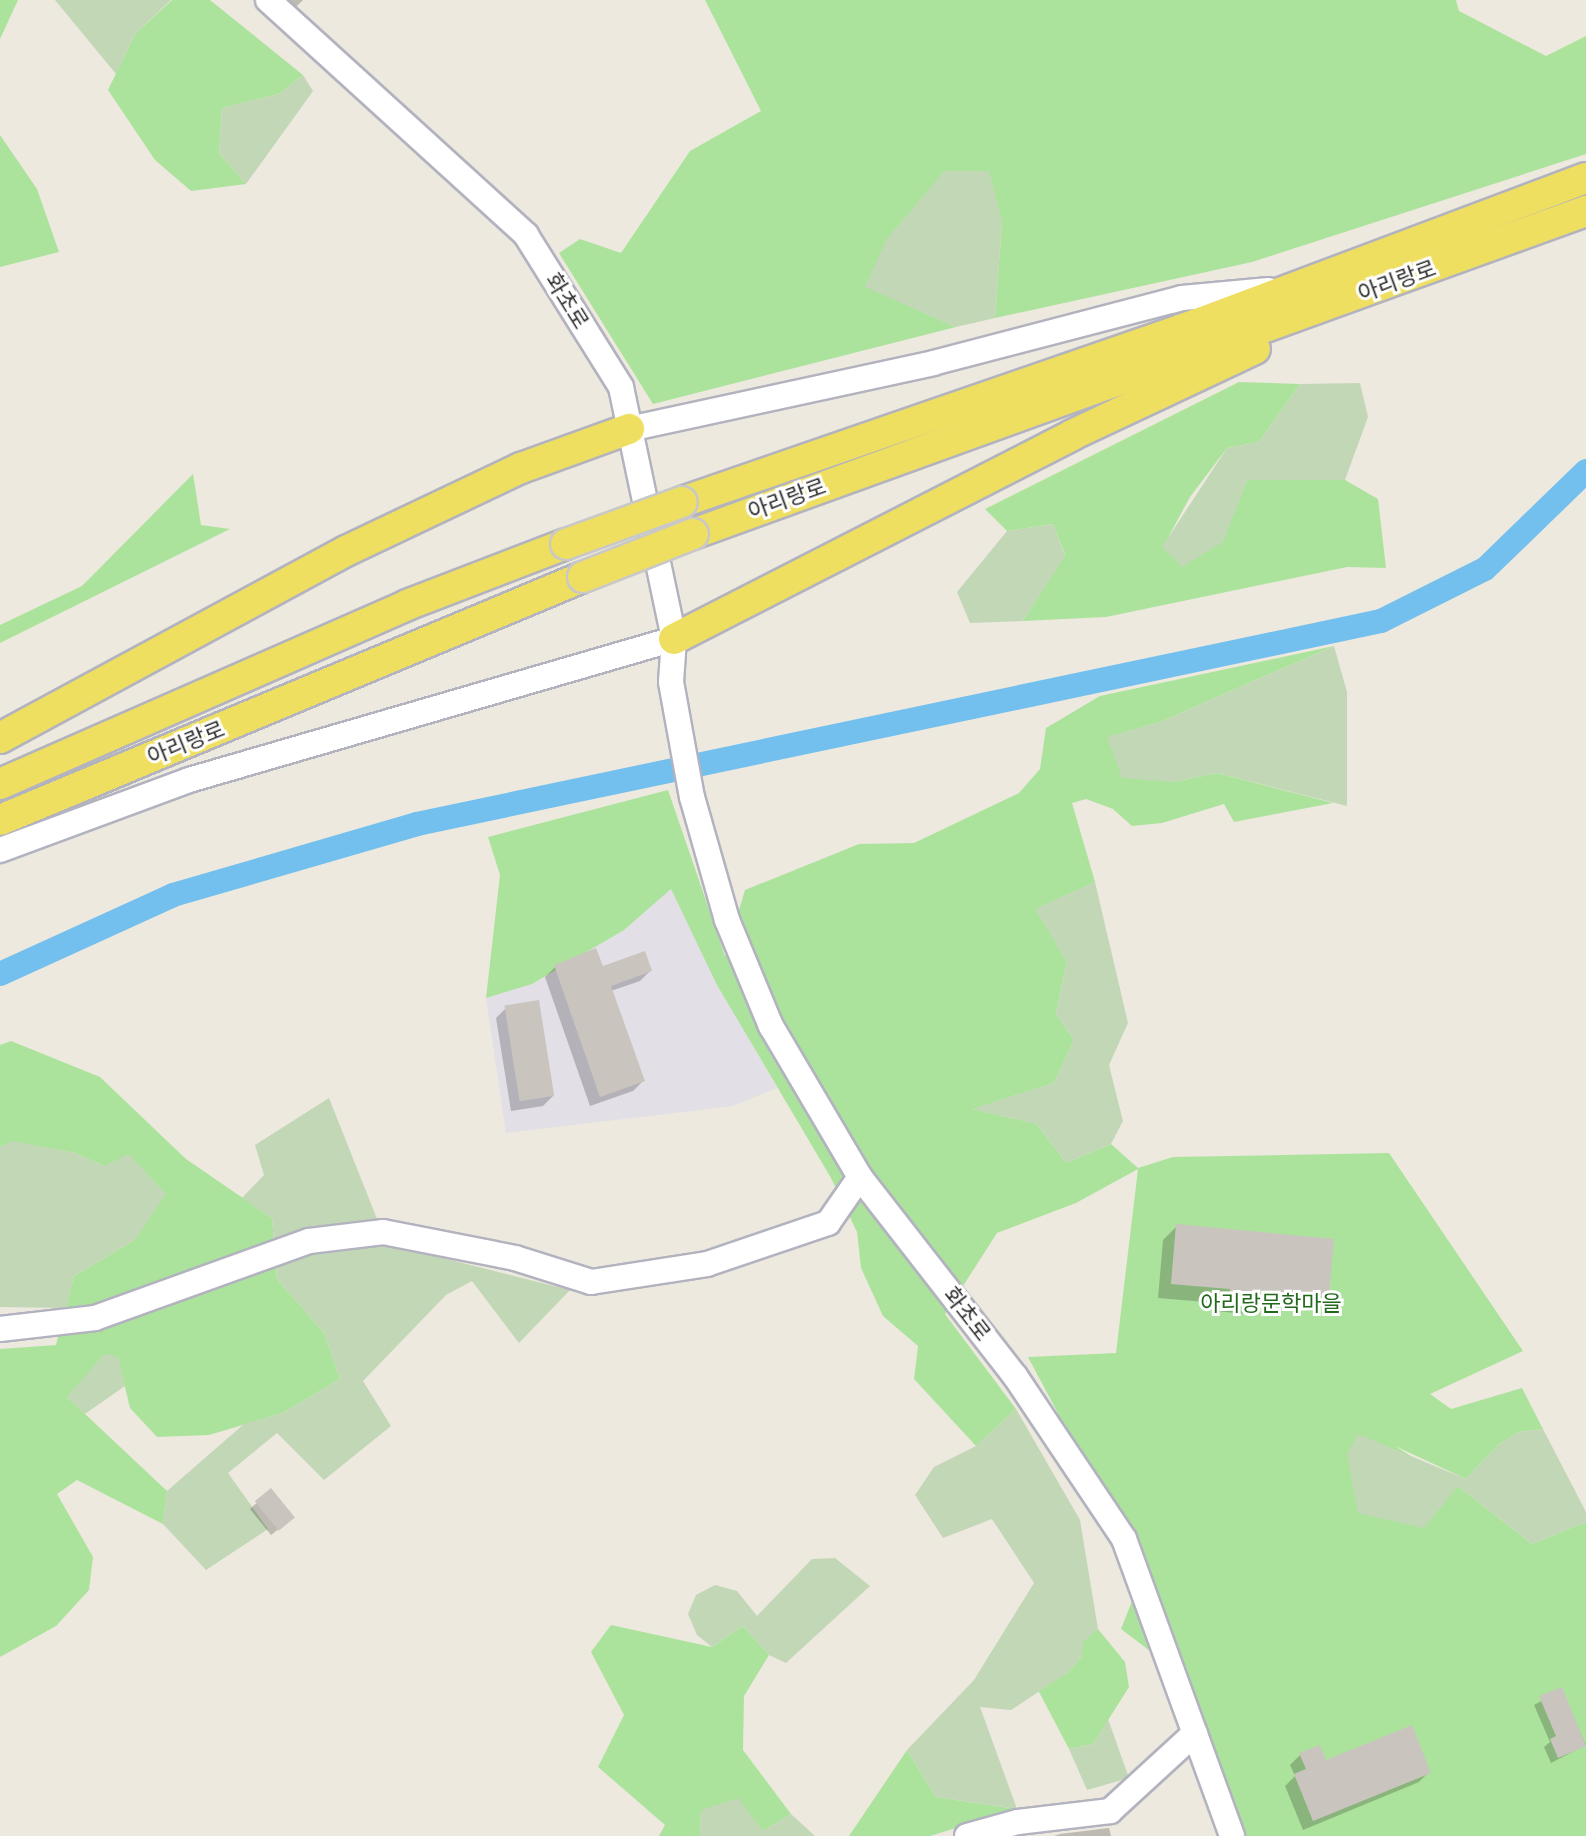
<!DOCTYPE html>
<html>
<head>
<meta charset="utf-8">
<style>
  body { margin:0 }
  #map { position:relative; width:1586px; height:1836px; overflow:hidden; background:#ede9df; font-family:"PT Sans Narrow","Noto Sans KR",sans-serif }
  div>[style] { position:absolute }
  .industrial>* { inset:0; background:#e2dfe6 }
  .green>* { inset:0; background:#ace39c }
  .cemetery>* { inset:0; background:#c2d7b6 }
  .shadow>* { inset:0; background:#0003 }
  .canal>* { height:24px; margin:-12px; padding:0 12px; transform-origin:12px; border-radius:12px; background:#73bfee }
  .building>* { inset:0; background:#c9c5be; transform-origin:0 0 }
  .roads { filter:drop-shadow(2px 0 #b2b3bf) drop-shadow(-2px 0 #b2b3bf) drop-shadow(0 2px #b2b3bf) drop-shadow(0 -2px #b2b3bf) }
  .minor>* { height:24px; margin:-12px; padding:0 12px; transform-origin:12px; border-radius:12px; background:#fff }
  .major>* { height:30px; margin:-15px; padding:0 15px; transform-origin:15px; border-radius:15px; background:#efdf61 }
  .bridges { filter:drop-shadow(2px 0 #c8c8c8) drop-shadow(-2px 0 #c8c8c8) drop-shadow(0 2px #c8c8c8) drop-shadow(0 -2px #c8c8c8) }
  .major-bridge>* { height:30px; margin:-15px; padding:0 15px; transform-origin:15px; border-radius:15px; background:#efdf61 }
  span { translate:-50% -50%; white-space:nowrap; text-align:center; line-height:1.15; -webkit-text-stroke:6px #fff; paint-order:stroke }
  .street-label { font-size:22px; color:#2c2c2c }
  .park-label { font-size:22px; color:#22691b }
</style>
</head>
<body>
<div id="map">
  <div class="industrial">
    <div style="clip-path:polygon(671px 889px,718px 985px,777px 1088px,733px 1106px,506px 1133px,486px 998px,532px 984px,624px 930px)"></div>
  </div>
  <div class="green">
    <div style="clip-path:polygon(0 0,18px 0,0 39px)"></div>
    <div style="clip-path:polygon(172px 0,210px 0,303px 75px,279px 94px,222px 108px,219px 153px,246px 184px,191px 191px,155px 160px,108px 90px,135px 34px)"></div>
    <div style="clip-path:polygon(705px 0,1456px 0,1459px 11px,1546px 56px,1586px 36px,1586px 154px,1252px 262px,995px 318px,1002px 221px,865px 286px,956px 327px,653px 404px,559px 253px,580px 239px,621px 253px,690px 151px,761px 111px)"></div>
    <div style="clip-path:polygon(0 135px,37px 189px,59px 252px,0 267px)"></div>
    <div style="clip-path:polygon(1239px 382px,1300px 384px,1259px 442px,1227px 448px,1190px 497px,1163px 547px,1222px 542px,1247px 480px,1345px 480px,1378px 499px,1386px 568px,1347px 567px,1106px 617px,1023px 621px,1065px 555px,1053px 524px,1007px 531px,985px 509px)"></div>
    <div style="clip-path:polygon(193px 474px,201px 525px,230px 529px,0 643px,0 625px,82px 586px)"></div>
    <div style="clip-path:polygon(1334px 646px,1160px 722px,1108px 737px,1173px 782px,1217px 773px,1333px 803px,1234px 822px,1224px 804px,1162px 823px,1132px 826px,1113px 809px,1086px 799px,1072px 803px,1095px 882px,1036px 909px,1067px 962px,1056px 1014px,1074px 1040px,1054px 1083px,973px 1109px,1037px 1124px,1066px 1163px,1111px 1144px,1138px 1168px,1173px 1157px,1389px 1153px,1523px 1351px,1430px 1394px,1451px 1409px,1522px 1388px,1543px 1429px,1519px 1432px,1498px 1445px,1466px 1479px,1395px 1446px,1458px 1486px,1532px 1544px,1586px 1522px,1586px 1836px,1245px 1836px,1183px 1676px,1121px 1629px,1143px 1573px,1028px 1357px,1116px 1353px,1138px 1169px,1076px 1203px,997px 1233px,945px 1314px,1016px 1409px,976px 1446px,914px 1379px,918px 1346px,883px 1316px,861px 1268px,857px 1232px,831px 1178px,717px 985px,671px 889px,624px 930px,532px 984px,486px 998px,500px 875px,488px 837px,668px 790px,725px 956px,745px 890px,859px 844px,914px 843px,1019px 793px,1040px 769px,1046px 728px,1100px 696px)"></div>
    <div style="clip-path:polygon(11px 1041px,100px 1077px,186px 1159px,272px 1218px,277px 1279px,325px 1334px,340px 1379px,283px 1413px,209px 1435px,157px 1437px,130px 1408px,118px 1358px,67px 1397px,167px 1491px,163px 1524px,77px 1480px,57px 1494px,93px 1557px,89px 1590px,56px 1626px,0 1657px,0 1349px,56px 1345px,74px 1276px,136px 1239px,104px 1166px,75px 1153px,13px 1142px,0 1147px,0 1045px)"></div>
    <div style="clip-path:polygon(611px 1625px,712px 1647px,743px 1626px,769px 1655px,744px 1696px,743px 1750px,791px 1814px,763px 1831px,701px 1810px,700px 1836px,659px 1836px,665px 1825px,598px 1767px,624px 1715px,591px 1652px)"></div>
    <div style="clip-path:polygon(1098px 1629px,1125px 1662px,1129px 1687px,1093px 1744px,1069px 1749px,1038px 1690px,1067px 1673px,1082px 1656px,1082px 1642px)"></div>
    <div style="clip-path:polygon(907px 1750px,936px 1797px,1017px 1809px,930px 1836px,849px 1836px)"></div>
  </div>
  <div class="cemetery">
    <div style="clip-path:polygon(55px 0,171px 0,135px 34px,116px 74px)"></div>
    <div style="clip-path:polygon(303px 75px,313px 91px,246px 184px,219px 153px,222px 108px,279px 94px)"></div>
    <div style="clip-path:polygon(944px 171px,989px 171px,1002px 221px,995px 318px,956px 327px,865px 287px,886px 240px)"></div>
    <div style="clip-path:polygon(1360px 383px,1368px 417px,1345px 480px,1247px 480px,1223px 542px,1182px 567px,1162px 547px,1227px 448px,1259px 442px,1300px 384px)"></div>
    <div style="clip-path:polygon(1053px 524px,1065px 556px,1023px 621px,970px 623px,957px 592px,1007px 531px)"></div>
    <div style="clip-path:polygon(1334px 646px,1347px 692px,1347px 806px,1217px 773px,1173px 782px,1122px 778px,1107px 737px,1160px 722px)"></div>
    <div style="clip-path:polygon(1095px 882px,1128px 1023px,1109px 1065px,1123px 1121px,1111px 1144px,1066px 1163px,1037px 1124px,972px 1109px,1054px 1083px,1074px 1040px,1056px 1014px,1067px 962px,1035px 909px)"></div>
    <div style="clip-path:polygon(329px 1098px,387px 1244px,570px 1290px,519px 1343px,472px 1281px,446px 1295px,363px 1381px,391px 1426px,324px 1480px,277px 1433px,228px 1473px,268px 1529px,206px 1570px,163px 1524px,167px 1491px,244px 1424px,283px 1413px,340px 1379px,325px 1334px,277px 1279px,272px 1218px,242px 1198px,264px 1175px,255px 1145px)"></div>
    <div style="clip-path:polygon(12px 1141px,75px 1153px,104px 1166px,129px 1154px,166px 1194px,136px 1239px,74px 1276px,66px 1308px,0 1307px,0 1147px)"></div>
    <div style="clip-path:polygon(104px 1354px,118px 1357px,125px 1386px,85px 1414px,67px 1397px)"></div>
    <div style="clip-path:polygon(1016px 1409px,1080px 1520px,1098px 1629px,1083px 1642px,1082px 1656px,1067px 1673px,1011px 1710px,980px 1707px,1017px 1809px,936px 1797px,907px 1750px,974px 1680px,1034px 1583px,992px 1519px,943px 1538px,915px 1495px,934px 1467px,976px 1446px)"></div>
    <div style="clip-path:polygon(1543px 1429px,1586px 1512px,1586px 1522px,1532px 1544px,1458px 1486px,1424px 1528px,1358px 1513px,1347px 1454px,1358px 1434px,1466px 1479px,1498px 1445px,1519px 1432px)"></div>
    <div style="clip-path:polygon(835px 1558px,870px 1586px,786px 1663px,769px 1655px,743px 1626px,712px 1647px,697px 1635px,688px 1614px,696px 1595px,715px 1585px,737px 1591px,757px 1616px,812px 1559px)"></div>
    <div style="clip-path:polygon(1108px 1719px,1129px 1778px,1087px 1790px,1069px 1749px,1093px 1744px)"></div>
    <div style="clip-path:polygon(738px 1798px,763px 1831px,791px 1814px,815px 1836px,700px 1836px,701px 1810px)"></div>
  </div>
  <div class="shadow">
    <div style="clip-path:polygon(278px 0,303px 0,295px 8px)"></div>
    <div style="clip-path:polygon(555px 967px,650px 971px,640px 981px,611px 991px,643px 1081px,633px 1091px,590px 1106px,545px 977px)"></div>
    <div style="clip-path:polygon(506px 1008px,553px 1096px,543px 1106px,511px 1111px,496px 1018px)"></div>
    <div style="clip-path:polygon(1177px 1226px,1327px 1296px,1313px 1311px,1254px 1305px,1245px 1314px,1216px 1311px,1217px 1303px,1158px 1298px,1163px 1240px)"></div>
    <div style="clip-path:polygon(270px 1491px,285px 1524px,271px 1535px,250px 1509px)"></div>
    <div style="clip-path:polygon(1561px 1690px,1586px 1745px,1551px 1763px,1544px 1747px,1550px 1742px,1534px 1705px)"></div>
    <div style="clip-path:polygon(1300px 1755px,1325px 1763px,1429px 1772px,1419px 1782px,1303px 1830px,1285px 1786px,1295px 1776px,1290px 1765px)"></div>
    <div style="clip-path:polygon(1109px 1828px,1111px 1836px,1054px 1836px,1060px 1834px)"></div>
  </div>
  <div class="canal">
    <div style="left:0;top:974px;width:190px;rotate:-24.5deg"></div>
    <div style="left:173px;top:895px;width:254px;rotate:-16.2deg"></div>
    <div style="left:417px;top:824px;width:985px;rotate:-11.89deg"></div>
    <div style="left:1381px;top:621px;width:116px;rotate:-26.6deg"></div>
    <div style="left:1485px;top:569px;width:141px;rotate:-44.1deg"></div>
  </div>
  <div class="building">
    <div style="clip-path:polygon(596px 948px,603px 966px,645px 951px,652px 971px,611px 986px,645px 1081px,600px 1097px,554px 965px)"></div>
    <div style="left:539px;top:1000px;width:97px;height:35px;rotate:81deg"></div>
    <div style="clip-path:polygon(1176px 1224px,1334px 1239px,1329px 1297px,1262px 1291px,1261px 1301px,1229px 1298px,1230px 1289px,1171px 1284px)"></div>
    <div style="left:271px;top:1488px;width:38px;height:21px;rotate:51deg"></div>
    <div style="clip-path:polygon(1562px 1687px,1586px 1746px,1558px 1758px,1550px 1739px,1556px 1736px,1539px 1696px)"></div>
    <div style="clip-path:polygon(1412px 1725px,1431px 1773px,1313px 1821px,1294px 1774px,1306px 1769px,1299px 1753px,1320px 1745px,1326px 1760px)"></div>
  </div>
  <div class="roads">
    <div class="minor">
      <div style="left:268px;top:0;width:349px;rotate:42.3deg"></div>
      <div style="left:526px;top:235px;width:179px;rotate:58deg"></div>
      <div style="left:621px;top:387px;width:258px;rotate:78.1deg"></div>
      <div style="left:674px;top:639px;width:43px;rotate:94deg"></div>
      <div style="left:671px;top:682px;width:117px;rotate:79.7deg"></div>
      <div style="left:692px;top:797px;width:128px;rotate:74.1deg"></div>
      <div style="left:727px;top:920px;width:115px;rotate:67.5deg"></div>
      <div style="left:771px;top:1026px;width:175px;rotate:59.5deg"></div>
      <div style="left:860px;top:1177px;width:252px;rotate:52.1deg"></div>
      <div style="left:1015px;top:1376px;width:196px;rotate:56.2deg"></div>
      <div style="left:1124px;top:1539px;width:316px;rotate:70deg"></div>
      <div style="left:629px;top:429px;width:311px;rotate:-12.2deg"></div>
      <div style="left:933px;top:363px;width:257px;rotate:-14.6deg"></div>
      <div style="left:1182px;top:298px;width:87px;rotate:-5.3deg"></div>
      <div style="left:0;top:850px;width:202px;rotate:-20.3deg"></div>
      <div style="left:189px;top:780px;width:505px;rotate:-16.21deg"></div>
      <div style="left:0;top:1329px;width:96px;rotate:-6.6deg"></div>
      <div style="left:95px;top:1318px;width:227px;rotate:-19.8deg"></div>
      <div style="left:309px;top:1241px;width:75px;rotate:-6.9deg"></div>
      <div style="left:383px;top:1232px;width:135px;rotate:11.1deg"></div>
      <div style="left:515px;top:1258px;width:80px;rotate:17.5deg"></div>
      <div style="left:591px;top:1282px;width:117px;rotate:-8.8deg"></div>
      <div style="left:707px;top:1264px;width:128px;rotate:-18.7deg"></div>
      <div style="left:828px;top:1223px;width:56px;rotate:-55.2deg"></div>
      <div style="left:967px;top:1836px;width:53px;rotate:-15.4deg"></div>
      <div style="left:1018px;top:1822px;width:93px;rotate:-6.8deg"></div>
      <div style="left:1110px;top:1811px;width:115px;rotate:-42.5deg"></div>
    </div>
    <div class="major">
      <div style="left:682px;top:502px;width:548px;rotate:-19.06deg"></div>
      <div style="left:1200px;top:323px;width:412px;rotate:-20.6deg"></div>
      <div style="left:693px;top:534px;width:950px;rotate:-19.89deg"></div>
      <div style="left:674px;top:639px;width:447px;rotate:-27.1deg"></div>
      <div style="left:1072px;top:435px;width:202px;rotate:-25.2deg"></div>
      <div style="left:0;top:738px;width:393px;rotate:-28.4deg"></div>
      <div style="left:346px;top:551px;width:194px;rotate:-25.4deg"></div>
      <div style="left:521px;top:468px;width:115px;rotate:-19.9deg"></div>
      <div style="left:0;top:784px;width:445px;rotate:-23.7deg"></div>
      <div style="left:407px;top:605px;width:170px;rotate:-21deg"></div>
      <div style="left:0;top:820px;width:632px;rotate:-22.63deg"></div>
    </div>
  </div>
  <div class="bridges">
    <div class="major-bridge">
      <div style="left:566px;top:544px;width:123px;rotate:-19.9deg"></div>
      <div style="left:583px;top:577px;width:118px;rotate:-21.4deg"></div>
    </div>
  </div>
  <div class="street-label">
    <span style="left:1397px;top:281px;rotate:-20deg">아리랑로</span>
    <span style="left:567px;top:301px;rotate:58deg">화초로</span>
    <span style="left:787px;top:499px;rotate:-20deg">아리랑로</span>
    <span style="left:186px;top:743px;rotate:-22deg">아리랑로</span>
    <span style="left:967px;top:1314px;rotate:52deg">화초로</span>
  </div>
  <div class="park-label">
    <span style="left:1271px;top:1304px">아리랑문학마을</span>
  </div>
</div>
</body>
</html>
